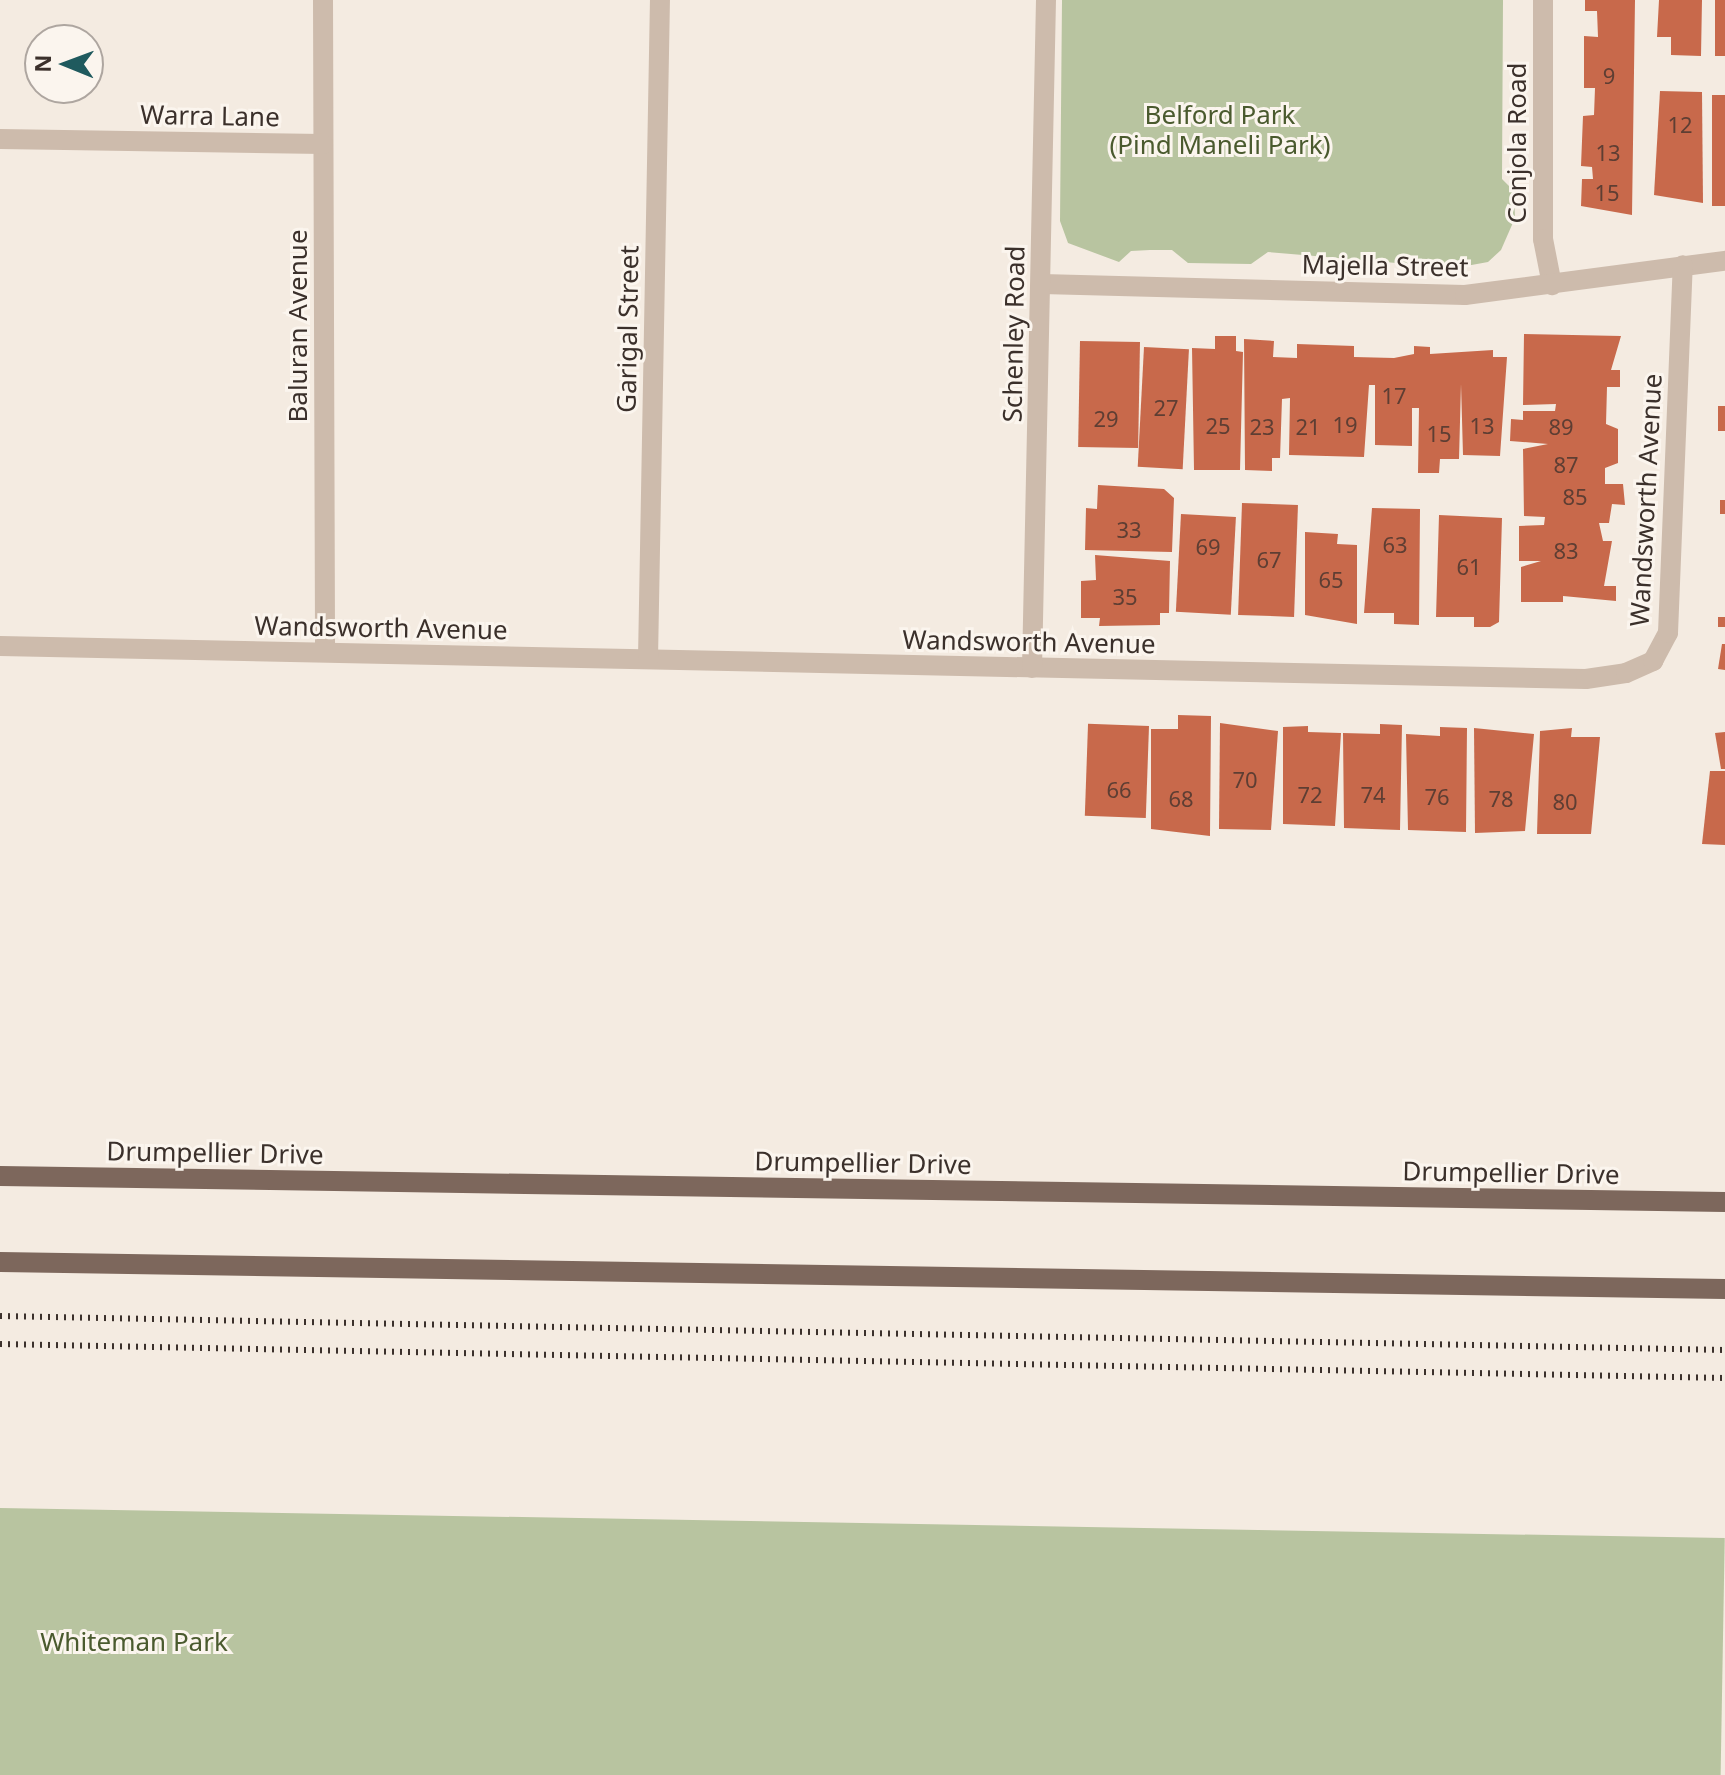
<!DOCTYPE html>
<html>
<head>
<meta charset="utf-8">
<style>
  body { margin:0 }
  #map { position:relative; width:1725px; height:1775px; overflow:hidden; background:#f4ebe1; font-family:"Noto Sans",sans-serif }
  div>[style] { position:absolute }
  .green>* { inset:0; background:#b8c4a0; transform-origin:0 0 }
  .building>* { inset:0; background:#c8694b; transform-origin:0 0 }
  .minor>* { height:20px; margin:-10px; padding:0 10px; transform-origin:10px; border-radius:10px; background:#cdbbac }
  .major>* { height:20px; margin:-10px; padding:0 10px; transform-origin:10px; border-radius:10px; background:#7d675c }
  .rail>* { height:6px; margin-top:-3px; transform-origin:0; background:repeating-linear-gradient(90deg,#3b302b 0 2px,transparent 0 8px) }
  span { translate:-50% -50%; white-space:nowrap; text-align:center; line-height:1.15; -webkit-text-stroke:6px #fbf5ee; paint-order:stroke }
  .number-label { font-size:22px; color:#5e3e33 }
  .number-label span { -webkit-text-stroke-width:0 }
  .park-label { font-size:26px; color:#4a5a2e }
  .street-label { font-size:26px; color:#3b302b }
  .north { position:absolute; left:24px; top:24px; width:80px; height:80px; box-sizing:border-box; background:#fbf5ee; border:2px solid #aea6a0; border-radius:50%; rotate:271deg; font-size:22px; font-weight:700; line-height:32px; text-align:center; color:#3b302b }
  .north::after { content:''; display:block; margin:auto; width:28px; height:36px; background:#1f5a5e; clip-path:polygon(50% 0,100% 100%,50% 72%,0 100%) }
</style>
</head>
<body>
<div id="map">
  <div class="green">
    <div style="clip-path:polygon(1062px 0,1503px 0,1502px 179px,1514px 191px,1515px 218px,1501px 250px,1488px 262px,1455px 268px,1268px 252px,1251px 264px,1188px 263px,1172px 250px,1150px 250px,1131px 251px,1119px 262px,1068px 243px,1060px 221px)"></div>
    <div style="left:0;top:1508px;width:1725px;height:267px;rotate:1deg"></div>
  </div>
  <div class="building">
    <div style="clip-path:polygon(1585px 0,1635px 0,1632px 215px,1581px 206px,1582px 179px,1593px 179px,1592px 167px,1581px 166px,1583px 116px,1594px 115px,1595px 88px,1584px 88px,1584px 36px,1598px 37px,1597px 11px,1585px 11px)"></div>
    <div style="clip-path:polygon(1659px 0,1702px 0,1701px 56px,1671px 55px,1671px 37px,1657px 37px)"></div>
    <div style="left:1715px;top:0;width:10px;height:56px"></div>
    <div style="clip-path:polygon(1660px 91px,1702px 92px,1703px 203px,1654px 195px)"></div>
    <div style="left:1712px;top:95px;width:13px;height:111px"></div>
    <div style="clip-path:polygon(1524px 334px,1621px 336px,1611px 370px,1620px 370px,1620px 387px,1607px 387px,1606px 424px,1618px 429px,1618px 463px,1605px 468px,1605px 484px,1623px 484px,1625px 505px,1612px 504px,1609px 523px,1599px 523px,1603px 541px,1612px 541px,1604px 586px,1616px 586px,1616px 601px,1563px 596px,1563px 602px,1521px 602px,1521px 567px,1541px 561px,1519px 561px,1519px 526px,1544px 525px,1545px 517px,1524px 516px,1523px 449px,1548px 444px,1510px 441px,1511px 419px,1523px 420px,1523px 411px,1555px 411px,1556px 404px,1523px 405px)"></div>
    <div style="clip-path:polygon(1215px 336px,1236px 336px,1236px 351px,1243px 352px,1240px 470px,1194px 470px,1192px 348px,1215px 349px)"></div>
    <div style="clip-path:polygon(1244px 339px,1274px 341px,1273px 357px,1297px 358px,1297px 344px,1354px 346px,1354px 357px,1394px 358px,1414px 354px,1414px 346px,1430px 347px,1430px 354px,1493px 350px,1493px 357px,1507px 357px,1500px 456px,1463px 455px,1461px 384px,1459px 459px,1440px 459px,1439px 473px,1418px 473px,1419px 408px,1412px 408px,1412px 446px,1375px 445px,1375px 385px,1369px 385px,1364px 457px,1289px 455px,1290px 398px,1282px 399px,1280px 458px,1272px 458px,1272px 471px,1245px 470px)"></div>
    <div style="left:1080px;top:341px;width:60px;height:106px;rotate:1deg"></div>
    <div style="left:1144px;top:347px;width:45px;height:120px;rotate:3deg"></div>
    <div style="left:1718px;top:406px;width:7px;height:25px"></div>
    <div style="clip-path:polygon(1098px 485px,1164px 489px,1174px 498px,1172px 552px,1085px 550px,1086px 508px,1097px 509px)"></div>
    <div style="left:1725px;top:500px;width:14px;height:5px;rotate:90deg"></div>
    <div style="left:1242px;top:503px;width:56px;height:112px;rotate:2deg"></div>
    <div style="clip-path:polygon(1372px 508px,1420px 509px,1419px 625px,1394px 624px,1394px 613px,1364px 613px)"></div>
    <div style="left:1181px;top:514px;width:55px;height:98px;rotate:3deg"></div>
    <div style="clip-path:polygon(1439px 515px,1502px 518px,1499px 622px,1490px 627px,1474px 627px,1474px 617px,1436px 617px)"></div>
    <div style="clip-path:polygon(1305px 532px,1338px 534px,1337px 544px,1357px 545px,1357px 624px,1305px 615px)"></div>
    <div style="clip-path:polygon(1095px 555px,1170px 561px,1169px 613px,1160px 613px,1160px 625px,1099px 626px,1100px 618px,1081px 618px,1081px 581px,1096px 580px)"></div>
    <div style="left:1718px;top:617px;width:7px;height:10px"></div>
    <div style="clip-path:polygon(1722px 644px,1725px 644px,1725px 670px,1718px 669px)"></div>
    <div style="clip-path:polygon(1178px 715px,1211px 716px,1210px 836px,1151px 829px,1151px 729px,1178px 729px)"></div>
    <div style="clip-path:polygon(1220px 723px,1278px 731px,1271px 830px,1219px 829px)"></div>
    <div style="clip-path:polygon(1380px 724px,1402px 725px,1400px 830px,1344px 828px,1343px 733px,1380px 734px)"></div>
    <div style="left:1149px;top:726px;width:92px;height:61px;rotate:92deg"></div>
    <div style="clip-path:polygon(1308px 726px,1308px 732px,1341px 733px,1335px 826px,1283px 824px,1283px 727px)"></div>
    <div style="clip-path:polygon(1440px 727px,1467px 728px,1466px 832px,1408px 830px,1406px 734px,1440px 736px)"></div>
    <div style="clip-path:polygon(1474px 728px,1534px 734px,1525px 831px,1475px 833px)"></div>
    <div style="clip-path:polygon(1572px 728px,1571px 737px,1600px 737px,1591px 834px,1537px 834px,1540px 731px)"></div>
    <div style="clip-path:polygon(1725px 732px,1725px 769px,1721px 769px,1715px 733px)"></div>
    <div style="clip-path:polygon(1710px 771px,1725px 771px,1725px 845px,1702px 844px)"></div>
  </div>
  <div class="minor">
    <div style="left:323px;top:0;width:652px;rotate:89.82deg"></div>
    <div style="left:1543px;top:0;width:239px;rotate:90deg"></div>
    <div style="left:1543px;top:239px;width:47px;rotate:78.9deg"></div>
    <div style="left:0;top:139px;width:323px;rotate:0.9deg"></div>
    <div style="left:1042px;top:284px;width:423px;rotate:1.5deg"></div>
    <div style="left:1465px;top:295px;width:262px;rotate:-7.5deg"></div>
    <div style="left:0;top:646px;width:1586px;rotate:1.19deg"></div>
    <div style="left:1586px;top:679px;width:40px;rotate:-8.5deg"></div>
    <div style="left:1626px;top:673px;width:30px;rotate:-24deg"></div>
    <div style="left:1653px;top:661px;width:32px;rotate:-62deg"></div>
    <div style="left:1668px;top:633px;width:368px;rotate:-87.7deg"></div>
    <div style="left:648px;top:659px;width:659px;rotate:-88.96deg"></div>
    <div style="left:1032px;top:668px;width:668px;rotate:-88.8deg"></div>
  </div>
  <div class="major">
    <div style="left:0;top:1176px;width:1725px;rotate:0.86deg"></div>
    <div style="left:0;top:1262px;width:1725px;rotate:0.9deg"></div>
  </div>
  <div class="rail">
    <div style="left:0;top:1316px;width:1725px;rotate:1.13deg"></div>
    <div style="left:0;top:1344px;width:1725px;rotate:1.13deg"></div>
  </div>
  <div class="number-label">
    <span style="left:1609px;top:76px">9</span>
    <span style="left:1680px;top:125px">12</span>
    <span style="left:1608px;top:153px">13</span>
    <span style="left:1607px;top:193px">15</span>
    <span style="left:1394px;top:396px">17</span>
    <span style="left:1166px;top:408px">27</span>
    <span style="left:1106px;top:419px">29</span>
    <span style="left:1345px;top:425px">19</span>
    <span style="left:1218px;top:426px">25</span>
    <span style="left:1482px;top:426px">13</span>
    <span style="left:1262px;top:427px">23</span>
    <span style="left:1308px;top:427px">21</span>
    <span style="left:1561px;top:427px">89</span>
    <span style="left:1439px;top:434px">15</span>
    <span style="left:1566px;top:465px">87</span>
    <span style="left:1575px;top:497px">85</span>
    <span style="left:1129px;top:530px">33</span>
    <span style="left:1395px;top:545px">63</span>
    <span style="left:1208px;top:547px">69</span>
    <span style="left:1566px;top:551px">83</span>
    <span style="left:1269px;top:560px">67</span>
    <span style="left:1469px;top:567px">61</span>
    <span style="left:1331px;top:580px">65</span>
    <span style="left:1125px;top:597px">35</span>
    <span style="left:1245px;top:780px">70</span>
    <span style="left:1119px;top:790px">66</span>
    <span style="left:1310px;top:795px">72</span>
    <span style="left:1373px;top:795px">74</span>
    <span style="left:1437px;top:797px">76</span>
    <span style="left:1181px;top:799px">68</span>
    <span style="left:1501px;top:799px">78</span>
    <span style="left:1565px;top:802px">80</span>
  </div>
  <div class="park-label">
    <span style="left:1220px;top:130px">Belford Park<br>(Pind Maneli Park)</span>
    <span style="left:134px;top:1642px">Whiteman Park</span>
  </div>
  <div class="street-label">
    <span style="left:210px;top:116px;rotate:1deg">Warra Lane</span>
    <span style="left:1517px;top:143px;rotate:-90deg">Conjola Road</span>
    <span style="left:1385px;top:266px;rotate:1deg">Majella Street</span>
    <span style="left:298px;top:326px;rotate:-90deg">Baluran Avenue</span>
    <span style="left:628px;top:329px;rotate:-89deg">Garigal Street</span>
    <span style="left:1014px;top:334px;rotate:-89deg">Schenley Road</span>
    <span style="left:1646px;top:500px;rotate:-87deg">Wandsworth Avenue</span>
    <span style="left:381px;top:628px;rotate:1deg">Wandsworth Avenue</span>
    <span style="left:1029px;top:642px;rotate:1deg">Wandsworth Avenue</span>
    <span style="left:215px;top:1153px;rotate:1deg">Drumpellier Drive</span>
    <span style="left:863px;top:1163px;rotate:1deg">Drumpellier Drive</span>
    <span style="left:1511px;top:1173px;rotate:1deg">Drumpellier Drive</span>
  </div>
  <div class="north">N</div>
</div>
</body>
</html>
